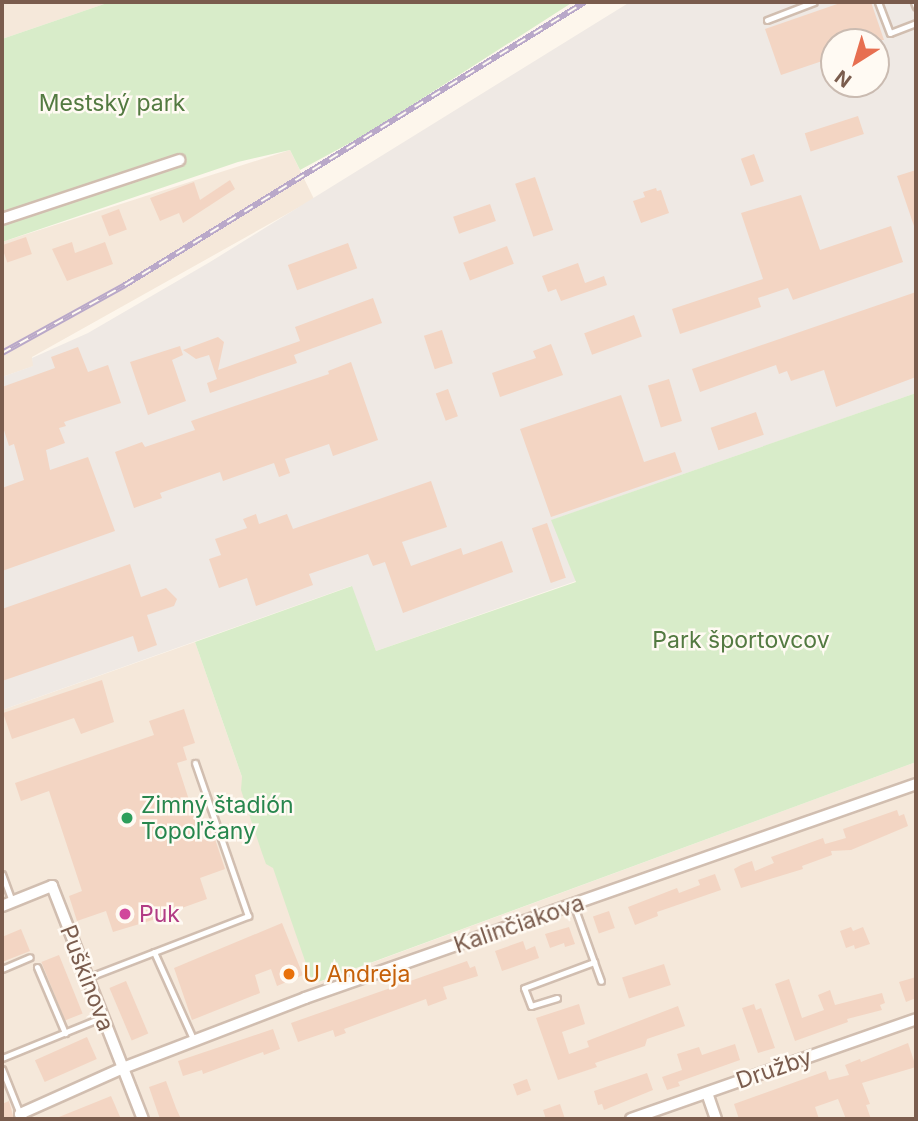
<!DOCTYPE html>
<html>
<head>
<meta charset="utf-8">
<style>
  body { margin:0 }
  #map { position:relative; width:918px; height:1121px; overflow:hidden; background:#fdf6ec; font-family:Inter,sans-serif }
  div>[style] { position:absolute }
  .residential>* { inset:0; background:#f5e8da }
  .industrial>* { inset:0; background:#efe9e4 }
  .green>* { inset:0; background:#d8ecc9 }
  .building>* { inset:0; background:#f3d5c3; transform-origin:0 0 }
  .roads { filter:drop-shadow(2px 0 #d1beb0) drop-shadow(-2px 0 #d1beb0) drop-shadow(0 2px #d1beb0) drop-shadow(0 -2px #d1beb0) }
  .service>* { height:5px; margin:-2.5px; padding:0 2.5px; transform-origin:2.5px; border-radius:2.5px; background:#fff }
  .minor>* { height:10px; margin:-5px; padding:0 5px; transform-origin:5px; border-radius:5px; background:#fff }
  .rail>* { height:6px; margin-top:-3px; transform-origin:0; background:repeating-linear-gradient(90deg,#fffaf3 0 10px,#b9a8c9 0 20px); box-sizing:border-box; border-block:2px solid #b9a8c9 }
  .dots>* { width:19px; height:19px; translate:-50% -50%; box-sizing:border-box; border:4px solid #fffaf3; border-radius:50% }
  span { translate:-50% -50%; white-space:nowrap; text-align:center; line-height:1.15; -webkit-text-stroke:5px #fffaf3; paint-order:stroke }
  .park-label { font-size:23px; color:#537a41 }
  .leisure-label { font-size:23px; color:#27864d }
  .left { translate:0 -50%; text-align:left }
  .hotel-label { font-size:23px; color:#b23c85 }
  .street-label { font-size:23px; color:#7a5c4d }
  .food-label { font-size:23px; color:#c56008 }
  .frame { position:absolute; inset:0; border:4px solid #7a5c4d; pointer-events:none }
  .north { position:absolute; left:820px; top:28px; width:70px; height:70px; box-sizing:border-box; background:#fffaf3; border:2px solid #cabbb1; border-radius:50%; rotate:217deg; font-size:19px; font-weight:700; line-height:28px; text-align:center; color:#7a5c4d }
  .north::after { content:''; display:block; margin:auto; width:24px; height:32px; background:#e76f51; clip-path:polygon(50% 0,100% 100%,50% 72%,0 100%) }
</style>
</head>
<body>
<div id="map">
  <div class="residential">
    <div style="clip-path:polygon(2px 2px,110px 2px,2px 39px)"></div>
    <div style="clip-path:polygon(290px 150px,314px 199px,32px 357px,34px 366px,2px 377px,2px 242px)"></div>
    <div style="clip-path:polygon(195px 642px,314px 984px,916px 762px,916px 1119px,2px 1119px,2px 710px)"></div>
  </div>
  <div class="industrial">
    <div style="clip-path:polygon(evenodd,630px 2px,916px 2px,916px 393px,552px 520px,576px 581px,376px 651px,351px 586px,2px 710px,2px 377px,33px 366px,32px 358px,88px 333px,210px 262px,630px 2px,834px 42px,876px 42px,876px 84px,834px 84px,834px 42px)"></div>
  </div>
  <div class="green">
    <div style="clip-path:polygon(110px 2px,573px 2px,370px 132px,300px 170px,290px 150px,238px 162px,2px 242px,2px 39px)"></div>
    <div style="clip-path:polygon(916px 393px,916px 762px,313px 984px,273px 868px,266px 864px,262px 853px,241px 790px,242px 777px,195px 642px,352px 586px,376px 651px,576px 582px,551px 520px)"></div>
  </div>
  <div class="building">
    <div style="clip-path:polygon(843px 2px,871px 2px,884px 40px,834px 42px,834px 57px,781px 75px,765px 29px)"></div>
    <div style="left:858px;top:116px;width:19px;height:56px;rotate:72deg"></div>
    <div style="left:754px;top:154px;width:29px;height:14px;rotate:70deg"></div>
    <div style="clip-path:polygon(916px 170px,916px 226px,914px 226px,897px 176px)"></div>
    <div style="left:535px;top:177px;width:56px;height:21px;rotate:71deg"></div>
    <div style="clip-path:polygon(230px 180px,235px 189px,183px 223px,179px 213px,160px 221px,150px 198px,194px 182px,200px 200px)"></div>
    <div style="clip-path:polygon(656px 188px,657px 191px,661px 190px,669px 213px,641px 223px,633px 201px,645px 197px,643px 192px)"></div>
    <div style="clip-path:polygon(801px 195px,820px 250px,891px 226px,903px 262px,793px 300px,788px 288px,758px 298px,761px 307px,680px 334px,672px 309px,763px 279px,741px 213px)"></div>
    <div style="left:490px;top:204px;width:18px;height:39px;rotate:71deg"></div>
    <div style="left:119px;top:209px;width:22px;height:19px;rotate:69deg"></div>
    <div style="left:26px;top:237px;width:18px;height:26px;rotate:71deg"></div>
    <div style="clip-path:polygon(72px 242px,75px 253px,105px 242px,113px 264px,67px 281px,52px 249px)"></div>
    <div style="left:348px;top:243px;width:27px;height:64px;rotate:70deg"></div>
    <div style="left:507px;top:246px;width:19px;height:47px;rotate:69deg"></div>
    <div style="clip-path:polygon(578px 263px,585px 283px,604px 276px,607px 285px,561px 301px,556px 289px,548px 292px,542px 276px)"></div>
    <div style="clip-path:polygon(916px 292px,916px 377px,836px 407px,824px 370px,791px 381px,787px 371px,779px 374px,776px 365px,700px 392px,692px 369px)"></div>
    <div style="clip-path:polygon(373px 298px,382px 323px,294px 355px,297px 363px,210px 393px,207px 383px,217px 379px,209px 355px,196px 359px,183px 350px,218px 337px,224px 342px,218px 370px,300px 341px,295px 327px)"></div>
    <div style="left:634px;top:315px;width:23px;height:53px;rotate:70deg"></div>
    <div style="left:442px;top:330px;width:35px;height:19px;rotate:72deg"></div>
    <div style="clip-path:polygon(551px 344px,563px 375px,500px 397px,492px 373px,536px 358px,533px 351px)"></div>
    <div style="clip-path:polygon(180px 346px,183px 355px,172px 360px,186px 401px,148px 415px,130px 362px)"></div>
    <div style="clip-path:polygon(78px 347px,88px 372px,108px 365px,121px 403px,64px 422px,66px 426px,59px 428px,65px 443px,46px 450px,50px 470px,88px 457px,115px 531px,2px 571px,2px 488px,24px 480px,14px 444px,9px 446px,2px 424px,2px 387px,55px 368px,51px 357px)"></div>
    <div style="clip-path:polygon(351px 362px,378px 440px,333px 456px,329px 444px,285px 459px,290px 473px,279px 477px,274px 463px,223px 481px,220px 472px,160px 493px,162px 498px,134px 508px,115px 452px,142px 442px,145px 447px,195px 430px,191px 421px,329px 374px,328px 371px)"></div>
    <div style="left:669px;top:379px;width:44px;height:22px;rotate:73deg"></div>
    <div style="left:448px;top:389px;width:29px;height:13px;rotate:70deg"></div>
    <div style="clip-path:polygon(621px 395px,644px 462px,675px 452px,682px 472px,551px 517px,520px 429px)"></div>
    <div style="left:756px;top:412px;width:24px;height:48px;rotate:71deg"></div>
    <div style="clip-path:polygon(431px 481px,447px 527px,402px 542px,411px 566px,461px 548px,463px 555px,502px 541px,513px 572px,403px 613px,385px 562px,373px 566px,368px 554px,309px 574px,313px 585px,256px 606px,247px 578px,219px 588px,209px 559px,221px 555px,215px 539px,247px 528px,243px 519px,256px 514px,259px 524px,287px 514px,293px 529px)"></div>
    <div style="left:547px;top:523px;width:58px;height:16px;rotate:71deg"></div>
    <div style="clip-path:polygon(130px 564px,141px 597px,166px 588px,177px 599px,174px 606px,147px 615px,157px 645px,138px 652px,133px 636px,2px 681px,2px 609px)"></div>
    <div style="clip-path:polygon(102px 680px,114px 722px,81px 734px,74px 718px,12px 739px,3px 713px)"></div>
    <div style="clip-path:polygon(184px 709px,195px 743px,183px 747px,187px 760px,177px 763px,202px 840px,214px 836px,225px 869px,200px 878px,207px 899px,165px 914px,166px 916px,113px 932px,106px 911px,77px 921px,69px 896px,82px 891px,49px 791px,21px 801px,15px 783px,154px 735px,149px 721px)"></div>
    <div style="clip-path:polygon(897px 810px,899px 816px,904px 814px,908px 826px,851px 850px,831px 851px,832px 855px,802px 866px,803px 869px,741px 888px,734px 869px,741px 865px,752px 861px,755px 871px,774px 863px,771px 857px,823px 838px,825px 844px,846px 838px,843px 829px)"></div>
    <div style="clip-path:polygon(715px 874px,721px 890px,657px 912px,658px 916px,635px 925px,628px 907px,677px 888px,679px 893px,700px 885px,698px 880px)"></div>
    <div style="left:609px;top:911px;width:18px;height:17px;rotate:71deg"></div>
    <div style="clip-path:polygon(282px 923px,303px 975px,277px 986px,271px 969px,255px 975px,260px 993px,192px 1020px,174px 968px)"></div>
    <div style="clip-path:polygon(569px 927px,575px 944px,565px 947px,564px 943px,550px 948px,545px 934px)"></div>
    <div style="clip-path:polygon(851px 927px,853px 931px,863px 927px,870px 944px,855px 949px,854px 945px,846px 948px,840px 931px)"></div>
    <div style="clip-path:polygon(21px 929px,30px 951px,2px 962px,2px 937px)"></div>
    <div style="clip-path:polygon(523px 941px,526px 950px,535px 946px,539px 958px,502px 971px,495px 951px)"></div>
    <div style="left:59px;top:955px;width:63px;height:19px;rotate:68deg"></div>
    <div style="clip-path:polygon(467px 961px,470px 968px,475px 966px,478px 976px,443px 987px,447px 999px,428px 1006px,426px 999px,344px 1029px,346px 1033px,335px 1037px,333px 1030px,298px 1042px,291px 1023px)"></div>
    <div style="left:664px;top:964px;width:22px;height:44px;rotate:72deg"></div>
    <div style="clip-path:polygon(916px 977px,916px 998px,906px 1002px,899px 982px)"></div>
    <div style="clip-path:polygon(789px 979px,802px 1018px,824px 1010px,818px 995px,830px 990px,835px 1005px,882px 993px,885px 1003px,880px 1005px,882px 1010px,847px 1019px,848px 1022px,795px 1041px,775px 984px)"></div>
    <div style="left:126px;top:981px;width:57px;height:18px;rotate:67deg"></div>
    <div style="clip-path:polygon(579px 1004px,585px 1024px,562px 1032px,569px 1054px,589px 1047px,587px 1041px,678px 1006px,685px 1026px,647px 1039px,645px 1046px,595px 1063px,597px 1067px,558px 1080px,536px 1018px)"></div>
    <div style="clip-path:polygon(754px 1004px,756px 1010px,761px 1008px,775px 1048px,758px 1053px,742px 1008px)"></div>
    <div style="clip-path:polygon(273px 1029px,280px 1049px,264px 1055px,263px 1052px,203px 1074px,202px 1070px,183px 1076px,178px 1061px)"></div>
    <div style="left:87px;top:1037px;width:24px;height:57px;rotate:66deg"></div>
    <div style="clip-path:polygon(908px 1043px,916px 1067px,862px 1083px,870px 1104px,866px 1105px,871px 1119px,846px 1119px,838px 1099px,815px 1107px,819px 1119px,739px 1119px,734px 1104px,826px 1071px,829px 1080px,849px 1075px,845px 1065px,860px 1059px,861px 1062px)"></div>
    <div style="clip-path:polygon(735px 1044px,740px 1060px,678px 1082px,680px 1086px,667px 1090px,662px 1077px,682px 1070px,677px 1054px,699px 1047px,702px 1055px)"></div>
    <div style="clip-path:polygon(647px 1073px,653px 1090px,604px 1110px,602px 1104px,598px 1105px,594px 1091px)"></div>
    <div style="left:527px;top:1079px;width:12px;height:15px;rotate:70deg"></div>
    <div style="clip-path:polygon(166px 1081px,176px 1108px,181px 1119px,160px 1119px,149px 1087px)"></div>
    <div style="clip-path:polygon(111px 1096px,121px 1119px,54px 1119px)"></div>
    <div style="clip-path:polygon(9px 1101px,14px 1119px,2px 1119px,2px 1104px)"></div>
    <div style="clip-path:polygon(560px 1104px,565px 1119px,546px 1119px,543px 1110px)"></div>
  </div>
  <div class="roads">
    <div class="service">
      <div style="left:878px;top:2px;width:33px;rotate:69deg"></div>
      <div style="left:890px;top:33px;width:28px;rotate:-21deg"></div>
      <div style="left:914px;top:2px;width:5px;rotate:68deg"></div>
      <div style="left:767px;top:20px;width:50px;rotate:-21deg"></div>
      <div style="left:2px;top:874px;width:30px;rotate:70deg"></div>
      <div style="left:154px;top:952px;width:98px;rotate:65.8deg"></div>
      <div style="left:594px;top:962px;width:20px;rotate:70deg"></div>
      <div style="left:37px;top:967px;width:72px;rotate:67deg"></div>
      <div style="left:2px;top:969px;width:30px;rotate:-23deg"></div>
      <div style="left:87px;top:978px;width:173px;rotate:-21.1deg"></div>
      <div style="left:248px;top:916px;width:162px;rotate:-109.1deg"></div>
      <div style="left:557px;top:998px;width:27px;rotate:163deg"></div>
      <div style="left:531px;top:1006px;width:19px;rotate:-111deg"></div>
      <div style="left:524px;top:988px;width:75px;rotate:-20.4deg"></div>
      <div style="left:594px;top:962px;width:59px;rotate:-109.7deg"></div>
      <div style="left:2px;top:1058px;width:109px;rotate:-22.1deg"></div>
      <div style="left:2px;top:1069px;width:48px;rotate:68.2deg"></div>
    </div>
    <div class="minor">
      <div style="left:2px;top:219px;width:187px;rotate:-18.4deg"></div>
      <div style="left:2px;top:906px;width:54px;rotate:-21.8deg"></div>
      <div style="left:52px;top:886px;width:250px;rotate:68.7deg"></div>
      <div style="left:707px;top:1093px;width:28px;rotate:71deg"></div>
      <div style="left:22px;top:1119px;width:5px;rotate:-112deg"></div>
      <div style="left:20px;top:1114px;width:113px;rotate:-24.1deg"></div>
      <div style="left:123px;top:1068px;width:195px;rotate:-21deg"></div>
      <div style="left:305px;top:998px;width:647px;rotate:-19.3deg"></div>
      <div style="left:631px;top:1119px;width:302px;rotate:-19.3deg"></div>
    </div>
  </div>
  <div class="rail">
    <div style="left:2px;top:353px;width:141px;rotate:-28.9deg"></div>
    <div style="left:125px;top:285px;width:540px;rotate:-31.6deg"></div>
  </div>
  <div class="dots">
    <div style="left:127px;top:818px;background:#2e9e5b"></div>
    <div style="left:125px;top:914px;background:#d1479c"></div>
    <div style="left:289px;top:974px;background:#e8710a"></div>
  </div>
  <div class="park-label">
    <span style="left:112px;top:103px">Mestský park</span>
    <span style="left:741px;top:640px">Park športovcov</span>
  </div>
  <div class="leisure-label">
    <span class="left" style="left:141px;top:818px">Zimný štadión<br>Topoľčany</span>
  </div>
  <div class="hotel-label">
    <span class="left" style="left:139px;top:914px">Puk</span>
  </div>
  <div class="street-label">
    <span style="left:519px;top:924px;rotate:-19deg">Kalinčiakova</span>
    <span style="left:87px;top:978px;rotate:69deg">Puškinova</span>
    <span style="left:774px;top:1069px;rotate:-19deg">Družby</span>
  </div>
  <div class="food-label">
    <span class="left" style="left:303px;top:974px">U Andreja</span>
  </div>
  <div class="frame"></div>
  <div class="north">N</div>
</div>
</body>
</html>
